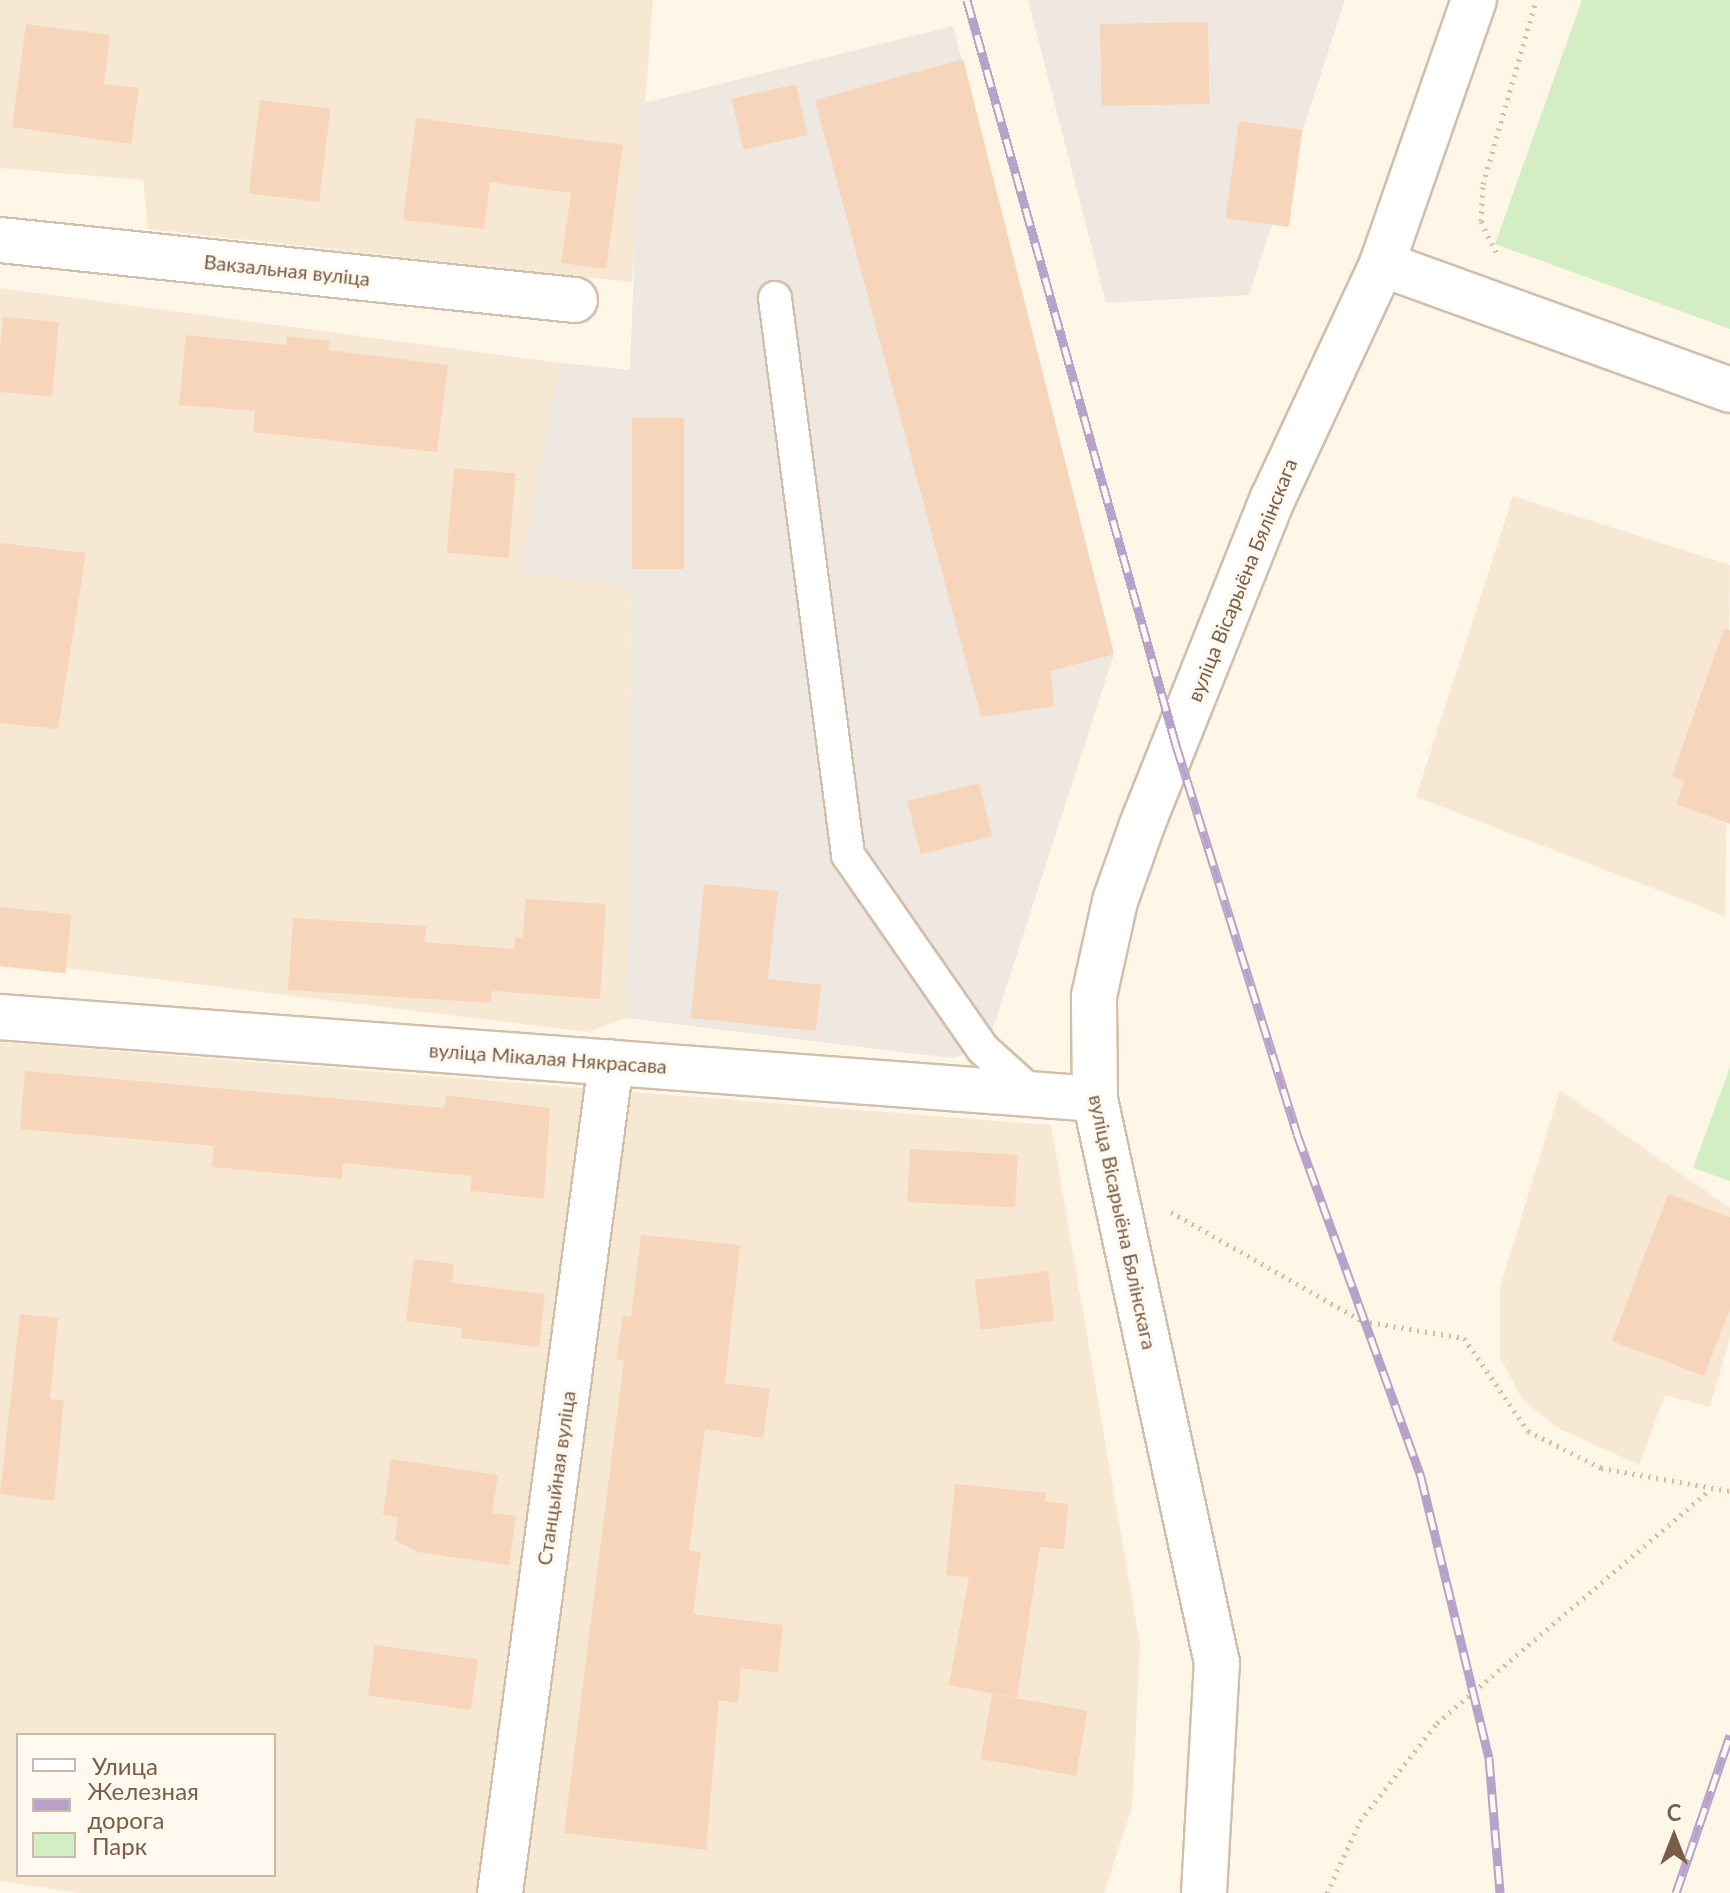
<!DOCTYPE html>
<html>
<head>
<meta charset="utf-8">
<style>
  body { margin:0 }
  #map { position:relative; width:1730px; height:1893px; overflow:hidden; background:#fef6e7; font-family:Lato,sans-serif }
  div>[style] { position:absolute }
  .residential>* { inset:0; background:#f7e8d4 }
  .industrial>* { inset:0; background:#efe8e0 }
  .green>* { inset:0; background:#d3eec3 }
  .building>* { inset:0; background:#f7d5bb; transform-origin:0 0 }
  .path>* { height:5px; margin-top:-2.5px; transform-origin:0; background:repeating-linear-gradient(90deg,#ddb89d 0 2px,transparent 0 8px) }
  .roads { filter:drop-shadow(2px 0 #d2beaa) drop-shadow(-2px 0 #d2beaa) drop-shadow(0 2px #d2beaa) drop-shadow(0 -2px #d2beaa) }
  .lane>* { height:32px; margin:-16px; padding:0 16px; transform-origin:16px; border-radius:16px; background:#fff }
  .street>* { height:44px; margin:-22px; padding:0 22px; transform-origin:22px; border-radius:22px; background:#fff }
  .rail>* { height:9px; margin-top:-4.5px; transform-origin:0; background:repeating-linear-gradient(90deg,#fff9ef 0 18px,#b9a2ca 0 36px); box-sizing:border-box; border-block:2px solid #b9a2ca }
  span { translate:-50% -50%; white-space:nowrap; text-align:center; line-height:1.15; -webkit-text-stroke:6px #fff9ef; paint-order:stroke }
  .street-label { font-size:20px; color:#7b5c47 }
  .legend { position:absolute; left:16px; top:1733px; width:260px; height:144px; box-sizing:border-box; background:#fff9ef; border:2px solid #cabaac; margin:0; padding:10px 14px; list-style:none; font-size:24px; color:#7b5c47 }
  .legend li { display:flex; align-items:center; gap:16px; height:40px }
  .legend b { width:40px; border:2px solid #cabaac }
  .north { position:absolute; left:1634px; top:1797px; width:80px; height:80px; -webkit-text-stroke:6px #fff9ef; paint-order:stroke; rotate:0deg; font-size:22px; font-weight:700; line-height:32px; text-align:center; color:#7b5c47 }
  .north::after { content:''; display:block; margin:auto; width:28px; height:36px; background:#7b5c47; clip-path:polygon(50% 0,100% 100%,50% 72%,0 100%) }
</style>
</head>
<body>
<div id="map">
  <div class="residential">
    <div style="clip-path:polygon(0 0,653px 0,632px 282px,148px 229px,143px 180px,0 168px)"></div>
    <div style="clip-path:polygon(0 288px,560px 363px,521px 572px,632px 586px,626px 1018px,588px 1032px,0 960px)"></div>
    <div style="clip-path:polygon(1513px 496px,1730px 565px,1725px 916px,1416px 797px)"></div>
    <div style="clip-path:polygon(evenodd,0 1042px,1051px 1125px,1140px 1645px,1132px 1807px,1104px 1893px,80px 1893px,0 1881px,0 1042px,18px 1735px,274px 1735px,274px 1875px,18px 1875px,18px 1735px)"></div>
    <div style="clip-path:polygon(1560px 1090px,1730px 1208px,1730px 1337px,1710px 1407px,1665px 1395px,1639px 1465px,1558px 1428px,1522px 1399px,1500px 1357px,1500px 1288px)"></div>
  </div>
  <div class="industrial">
    <div style="clip-path:polygon(1028px 0,1345px 0,1249px 295px,1106px 303px)"></div>
    <div style="clip-path:polygon(953px 26px,1114px 654px,993px 1028px,983px 1049px,951px 1058px,626px 1018px,632px 587px,520px 573px,560px 363px,630px 370px,640px 104px)"></div>
  </div>
  <div class="green">
    <div style="clip-path:polygon(1582px 0,1730px 0,1730px 329px,1495px 244px)"></div>
    <div style="clip-path:polygon(1730px 1067px,1730px 1181px,1693px 1168px)"></div>
  </div>
  <div class="building">
    <div style="left:1208px;top:22px;width:82px;height:108px;rotate:89deg"></div>
    <div style="clip-path:polygon(26px 24px,110px 35px,104px 84px,139px 88px,131px 144px,12px 127px)"></div>
    <div style="clip-path:polygon(963px 59px,1114px 654px,1051px 671px,1054px 706px,981px 717px,815px 100px)"></div>
    <div style="left:796px;top:84px;width:52px;height:66px;rotate:77deg"></div>
    <div style="left:260px;top:100px;width:71px;height:94px;rotate:7deg"></div>
    <div style="clip-path:polygon(416px 118px,623px 145px,606px 269px,561px 263px,571px 193px,490px 182px,484px 229px,403px 220px)"></div>
    <div style="left:1239px;top:121px;width:64px;height:98px;rotate:8deg"></div>
    <div style="left:3px;top:317px;width:56px;height:75px;rotate:5deg"></div>
    <div style="clip-path:polygon(186px 335px,286px 345px,287px 336px,330px 341px,328px 350px,448px 365px,437px 452px,253px 432px,255px 411px,179px 405px)"></div>
    <div style="left:632px;top:418px;width:52px;height:151px"></div>
    <div style="left:454px;top:468px;width:62px;height:85px;rotate:5deg"></div>
    <div style="clip-path:polygon(0 543px,86px 553px,58px 729px,0 723px)"></div>
    <div style="clip-path:polygon(1724px 629px,1730px 630px,1730px 824px,1676px 804px,1684px 781px,1672px 776px)"></div>
    <div style="left:979px;top:783px;width:55px;height:74px;rotate:76deg"></div>
    <div style="clip-path:polygon(704px 884px,778px 891px,768px 979px,821px 985px,816px 1031px,691px 1018px)"></div>
    <div style="clip-path:polygon(525px 899px,606px 904px,600px 999px,492px 991px,491px 1003px,288px 990px,293px 918px,426px 926px,425px 942px,514px 949px,515px 937px,523px 938px)"></div>
    <div style="left:0;top:907px;width:72px;height:59px;rotate:6deg"></div>
    <div style="clip-path:polygon(25px 1071px,444px 1108px,446px 1095px,550px 1108px,544px 1199px,470px 1191px,472px 1176px,343px 1163px,342px 1179px,212px 1167px,214px 1146px,20px 1129px)"></div>
    <div style="left:910px;top:1149px;width:108px;height:53px;rotate:3deg"></div>
    <div style="clip-path:polygon(1668px 1194px,1730px 1217px,1730px 1309px,1704px 1376px,1612px 1341px)"></div>
    <div style="clip-path:polygon(641px 1235px,740px 1245px,725px 1383px,770px 1389px,763px 1438px,705px 1429px,689px 1551px,701px 1552px,693px 1614px,783px 1625px,778px 1673px,741px 1668px,738px 1703px,719px 1700px,706px 1850px,564px 1833px,624px 1360px,616px 1359px,623px 1316px,631px 1317px)"></div>
    <div style="clip-path:polygon(414px 1259px,454px 1264px,452px 1283px,545px 1294px,539px 1347px,461px 1338px,462px 1328px,406px 1321px)"></div>
    <div style="left:1048px;top:1271px;width:50px;height:74px;rotate:83deg"></div>
    <div style="clip-path:polygon(20px 1314px,58px 1318px,50px 1399px,64px 1400px,54px 1501px,0 1494px)"></div>
    <div style="clip-path:polygon(391px 1459px,498px 1475px,492px 1513px,516px 1516px,509px 1565px,418px 1552px,395px 1540px,398px 1517px,383px 1515px)"></div>
    <div style="clip-path:polygon(955px 1484px,1046px 1493px,1044px 1501px,1068px 1504px,1064px 1549px,1040px 1547px,1017px 1698px,949px 1685px,969px 1577px,946px 1575px)"></div>
    <div style="left:375px;top:1645px;width:104px;height:51px;rotate:8deg"></div>
    <div style="left:992px;top:1694px;width:97px;height:66px;rotate:10deg"></div>
  </div>
  <div class="path">
    <div style="left:1496px;top:252px;width:34px;rotate:-116deg"></div>
    <div style="left:1481px;top:221px;width:37px;rotate:-87deg"></div>
    <div style="left:1483px;top:184px;width:191px;rotate:-73.9deg"></div>
    <div style="left:1171px;top:1212px;width:220px;rotate:29.7deg"></div>
    <div style="left:1362px;top:1321px;width:103px;rotate:9.5deg"></div>
    <div style="left:1464px;top:1338px;width:113px;rotate:55.5deg"></div>
    <div style="left:1528px;top:1431px;width:82px;rotate:26.9deg"></div>
    <div style="left:1601px;top:1468px;width:131px;rotate:10.1deg"></div>
    <div style="left:1327px;top:1893px;width:79px;rotate:-65.4deg"></div>
    <div style="left:1360px;top:1821px;width:125px;rotate:-51.8deg"></div>
    <div style="left:1437px;top:1723px;width:355px;rotate:-40.5deg"></div>
  </div>
  <div class="roads">
    <div class="lane">
      <div style="left:775px;top:298px;width:562px;rotate:82.53deg"></div>
      <div style="left:848px;top:855px;width:236px;rotate:55.2deg"></div>
      <div style="left:983px;top:1049px;width:67px;rotate:42deg"></div>
    </div>
    <div class="street">
      <div style="left:0;top:240px;width:578px;rotate:5.96deg"></div>
      <div style="left:1382px;top:264px;width:370px;rotate:19.9deg"></div>
      <div style="left:0;top:1017px;width:1098px;rotate:4.28deg"></div>
      <div style="left:500px;top:1893px;width:838px;rotate:-82.39deg"></div>
      <div style="left:1204px;top:1893px;width:230px;rotate:-86.8deg"></div>
      <div style="left:1217px;top:1663px;width:577px;rotate:-102.21deg"></div>
      <div style="left:1095px;top:1099px;width:103px;rotate:-90.6deg"></div>
      <div style="left:1094px;top:996px;width:97px;rotate:-77.5deg"></div>
      <div style="left:1115px;top:901px;width:81px;rotate:-70.4deg"></div>
      <div style="left:1142px;top:825px;width:352px;rotate:-68.2deg"></div>
      <div style="left:1273px;top:498px;width:258px;rotate:-65deg"></div>
      <div style="left:1382px;top:264px;width:280px;rotate:-70.8deg"></div>
    </div>
  </div>
  <div class="rail">
    <div style="left:967px;top:0;width:774px;rotate:74.33deg"></div>
    <div style="left:1176px;top:745px;width:407px;rotate:72.7deg"></div>
    <div style="left:1297px;top:1134px;width:365px;rotate:70.1deg"></div>
    <div style="left:1421px;top:1477px;width:289px;rotate:76.4deg"></div>
    <div style="left:1489px;top:1758px;width:135px;rotate:85.3deg"></div>
    <div style="left:1676px;top:1893px;width:167px;rotate:-71.1deg"></div>
  </div>
  <div class="street-label">
    <span style="left:287px;top:270px;rotate:6deg">Вакзальная вуліца</span>
    <span style="left:1242px;top:580px;rotate:-68deg">вуліца Вісарыёна Бялінскага</span>
    <span style="left:548px;top:1058px;rotate:4deg">вуліца Мікалая Някрасава</span>
    <span style="left:1123px;top:1222px;rotate:78deg">вуліца Вісарыёна Бялінскага</span>
    <span style="left:556px;top:1478px;rotate:-82deg">Станцыйная вуліца</span>
  </div>
  <ul class="legend">
  <li><b style="height:10px;background:#fff"></b>Улица</li>
  <li><b style="height:10px;background:#b9a2ca"></b>Железная дорога</li>
  <li><b style="height:22px;background:#d3eec3"></b>Парк</li>
  </ul>
  <div class="north">С</div>
</div>
</body>
</html>
